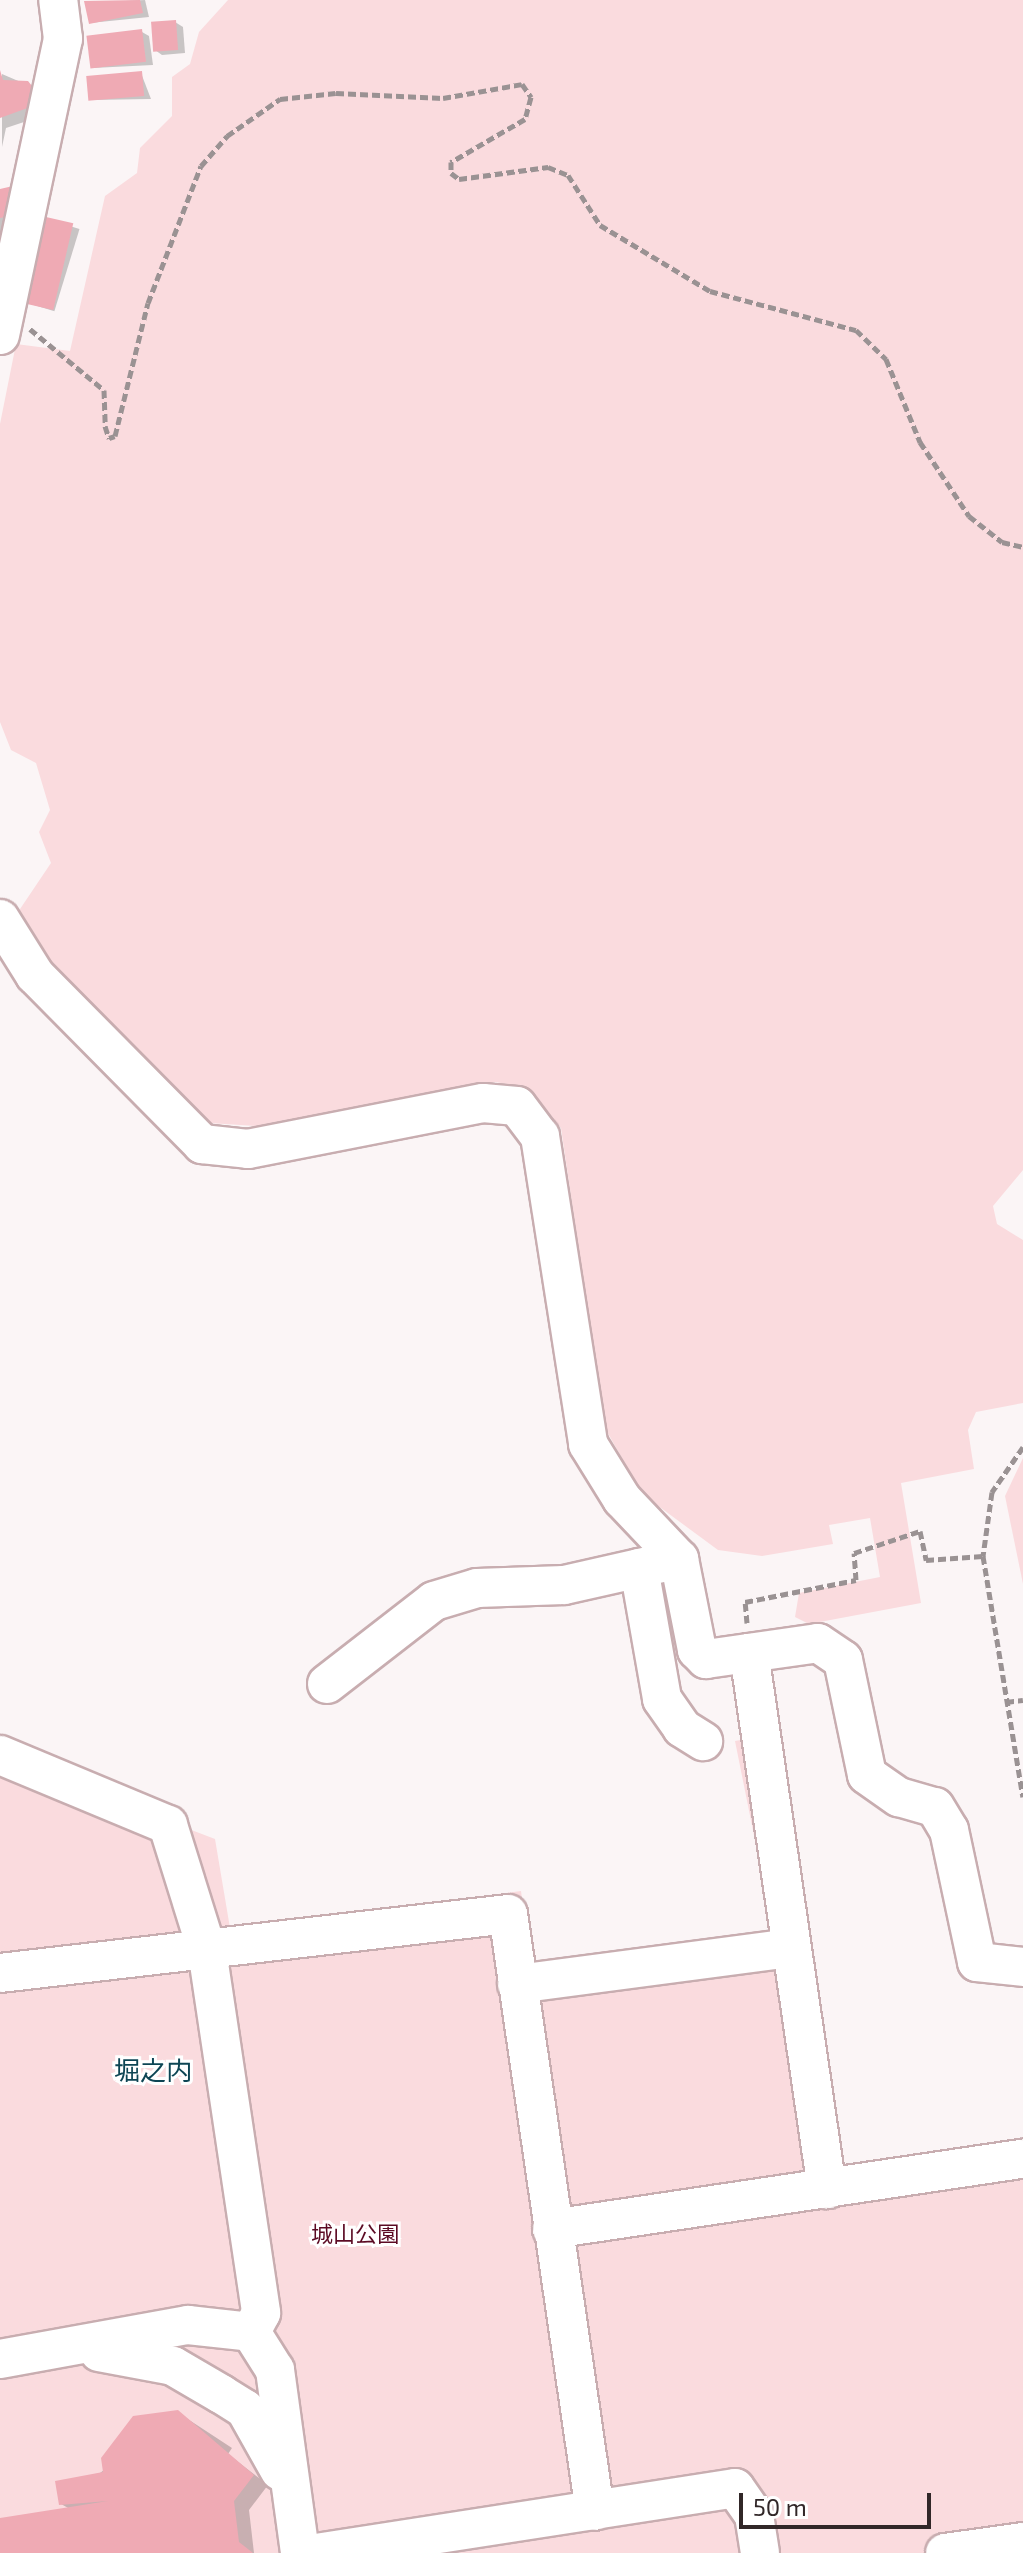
<!DOCTYPE html>
<html>
<head>
<meta charset="utf-8">
<style>
  body { margin:0 }
  #map { position:relative; width:1023px; height:2553px; overflow:hidden; background:#fbf5f6; font-family:"Exo 2","Noto Sans JP",sans-serif }
  div>[style] { position:absolute }
  .green>* { inset:0; background:#fadbde }
  .shadow>* { inset:0; background:#0003; transform-origin:0 0 }
  .building>* { inset:0; background:#efaab4; transform-origin:0 0 }
  .path>* { height:5px; margin-top:-2.5px; transform-origin:0; background:repeating-linear-gradient(90deg,#9a9293 0 8px,transparent 0 12px) }
  .roads { filter:drop-shadow(2px 0 #c8adb0) drop-shadow(-2px 0 #c8adb0) drop-shadow(0 2px #c8adb0) drop-shadow(0 -2px #c8adb0) }
  .minor>* { height:38px; margin:-19px; padding:0 19px; transform-origin:19px; border-radius:19px; background:#fff }
  span { translate:-50% -50%; white-space:nowrap; text-align:center; line-height:1.15; -webkit-text-stroke:6px #fff; paint-order:stroke }
  .park-label { font-size:22px; color:#5b0a23 }
  .quarter-label { font-size:26px; color:#0d4554 }
  .scale { position:absolute; left:739px; top:2493px; width:192px; height:36px; box-sizing:border-box; border:4px solid #312728; border-top:0; padding-left:10px; font-size:24px; line-height:28px; white-space:nowrap; color:#312728; -webkit-text-stroke:6px #fff; paint-order:stroke }
</style>
</head>
<body>
<div id="map">
  <div class="green">
    <div style="clip-path:polygon(228px 0,1023px 0,1023px 1170px,993px 1206px,997px 1224px,1023px 1240px,1023px 1403px,976px 1412px,968px 1430px,974px 1469px,901px 1483px,921px 1603px,809px 1624px,795px 1617px,799px 1593px,880px 1577px,870px 1518px,829px 1525px,833px 1544px,762px 1556px,718px 1550px,642px 1494px,605px 1428px,561px 1128px,526px 1087px,495px 1082px,274px 1127px,209px 1123px,65px 983px,18px 912px,51px 863px,39px 832px,50px 810px,36px 763px,11px 750px,0 722px,0 424px,16px 344px,70px 351px,105px 196px,137px 173px,140px 148px,172px 116px,172px 77px,190px 64px,199px 32px)"></div>
    <div style="clip-path:polygon(1023px 1458px,1023px 1584px,1005px 1496px)"></div>
    <div style="clip-path:polygon(781px 1733px,841px 2166px,1023px 2140px,1023px 2553px,0 2553px,0 1757px,215px 1839px,230px 1928px,521px 1891px,531px 1967px,774px 1935px,735px 1741px)"></div>
  </div>
  <div class="shadow">
    <div style="clip-path:polygon(145px 0,149px 17px,90px 23px,86px 3px)"></div>
    <div style="clip-path:polygon(175px 22px,183px 27px,185px 53px,162px 55px,155px 50px)"></div>
    <div style="clip-path:polygon(142px 32px,149px 36px,153px 65px,93px 68px)"></div>
    <div style="clip-path:polygon(141px 73px,151px 99px,91px 100px)"></div>
    <div style="clip-path:polygon(2px 74px,44px 92px,48px 114px,6px 128px,2px 147px)"></div>
    <div style="clip-path:polygon(12px 188px,0 271px,0 190px)"></div>
    <div style="left:47px;top:219px;width:34px;height:86px;rotate:17deg"></div>
    <div style="clip-path:polygon(177px 2412px,232px 2448px,228px 2454px,268px 2485px,249px 2510px,254px 2553px,0 2553px,0 2520px,70px 2509px,61px 2504px)"></div>
  </div>
  <div class="building">
    <div style="clip-path:polygon(140px 0,143px 13px,89px 24px,84px 1px)"></div>
    <div style="left:176px;top:20px;width:30px;height:25px;rotate:86deg"></div>
    <div style="left:142px;top:29px;width:33px;height:56px;rotate:83deg"></div>
    <div style="clip-path:polygon(0 70px,3px 80px,28px 81px,36px 91px,33px 106px,0 118px)"></div>
    <div style="left:142px;top:71px;width:25px;height:56px;rotate:85deg"></div>
    <div style="clip-path:polygon(13px 186px,6px 217px,0 218px,0 189px)"></div>
    <div style="left:46px;top:217px;width:28px;height:89px;rotate:13deg"></div>
    <div style="clip-path:polygon(178px 2410px,254px 2475px,234px 2501px,239px 2542px,253px 2553px,0 2553px,0 2518px,108px 2501px,59px 2505px,55px 2481px,103px 2472px,101px 2458px,133px 2416px)"></div>
  </div>
  <div class="path">
    <div style="left:30px;top:329px;width:96px;rotate:39.5deg"></div>
    <div style="left:104px;top:390px;width:36px;rotate:88deg"></div>
    <div style="left:105px;top:426px;width:13px;rotate:72deg"></div>
    <div style="left:109px;top:438px;width:6px;rotate:-18deg"></div>
    <div style="left:115px;top:436px;width:137px;rotate:-76.1deg"></div>
    <div style="left:148px;top:303px;width:147px;rotate:-68.9deg"></div>
    <div style="left:201px;top:166px;width:40px;rotate:-49deg"></div>
    <div style="left:227px;top:136px;width:65px;rotate:-34.9deg"></div>
    <div style="left:280px;top:99px;width:56px;rotate:-6.1deg"></div>
    <div style="left:336px;top:93px;width:107px;rotate:2.7deg"></div>
    <div style="left:443px;top:98px;width:80px;rotate:-10deg"></div>
    <div style="left:522px;top:84px;width:16px;rotate:55deg"></div>
    <div style="left:531px;top:97px;width:23px;rotate:105deg"></div>
    <div style="left:525px;top:119px;width:86px;rotate:149.8deg"></div>
    <div style="left:451px;top:162px;width:11px;rotate:90deg"></div>
    <div style="left:451px;top:173px;width:10px;rotate:37deg"></div>
    <div style="left:459px;top:179px;width:90px;rotate:-7.7deg"></div>
    <div style="left:548px;top:167px;width:22px;rotate:22deg"></div>
    <div style="left:568px;top:175px;width:59px;rotate:57.4deg"></div>
    <div style="left:600px;top:225px;width:128px;rotate:31deg"></div>
    <div style="left:710px;top:291px;width:151px;rotate:15deg"></div>
    <div style="left:856px;top:330px;width:42px;rotate:44deg"></div>
    <div style="left:886px;top:359px;width:90px;rotate:67.7deg"></div>
    <div style="left:920px;top:442px;width:89px;rotate:56.5deg"></div>
    <div style="left:969px;top:516px;width:42px;rotate:38.2deg"></div>
    <div style="left:1002px;top:542px;width:22px;rotate:13deg"></div>
    <div style="left:1023px;top:1447px;width:55px;rotate:124.6deg"></div>
    <div style="left:992px;top:1492px;width:65px;rotate:98deg"></div>
    <div style="left:983px;top:1556px;width:244px;rotate:80.6deg"></div>
    <div style="left:747px;top:1623px;width:21px;rotate:-95deg"></div>
    <div style="left:745px;top:1602px;width:113px;rotate:-11.2deg"></div>
    <div style="left:856px;top:1580px;width:27px;rotate:-94deg"></div>
    <div style="left:854px;top:1553px;width:70px;rotate:-18.4deg"></div>
    <div style="left:920px;top:1531px;width:30px;rotate:78deg"></div>
    <div style="left:926px;top:1560px;width:57px;rotate:-4deg"></div>
    <div style="left:1006px;top:1702px;width:17px;rotate:-7deg"></div>
  </div>
  <div class="roads">
    <div class="minor">
      <div style="left:0;top:335px;width:303px;rotate:-78deg"></div>
      <div style="left:63px;top:39px;width:39px;rotate:-97deg"></div>
      <div style="left:0;top:919px;width:66px;rotate:58deg"></div>
      <div style="left:35px;top:975px;width:238px;rotate:45.3deg"></div>
      <div style="left:202px;top:1144px;width:46px;rotate:6.2deg"></div>
      <div style="left:248px;top:1149px;width:239px;rotate:-11.1deg"></div>
      <div style="left:483px;top:1103px;width:34px;rotate:5deg"></div>
      <div style="left:517px;top:1106px;width:38px;rotate:53deg"></div>
      <div style="left:540px;top:1136px;width:312px;rotate:81.1deg"></div>
      <div style="left:588px;top:1444px;width:65px;rotate:58.3deg"></div>
      <div style="left:622px;top:1499px;width:83px;rotate:46.5deg"></div>
      <div style="left:679px;top:1559px;width:93px;rotate:78.8deg"></div>
      <div style="left:697px;top:1650px;width:13px;rotate:45deg"></div>
      <div style="left:706px;top:1659px;width:113px;rotate:-8.1deg"></div>
      <div style="left:818px;top:1643px;width:30px;rotate:34deg"></div>
      <div style="left:843px;top:1660px;width:117px;rotate:78.2deg"></div>
      <div style="left:867px;top:1775px;width:39px;rotate:35deg"></div>
      <div style="left:899px;top:1797px;width:37px;rotate:16deg"></div>
      <div style="left:935px;top:1807px;width:27px;rotate:59deg"></div>
      <div style="left:949px;top:1830px;width:135px;rotate:78deg"></div>
      <div style="left:977px;top:1962px;width:46px;rotate:6.2deg"></div>
      <div style="left:639px;top:1568px;width:133px;rotate:80deg"></div>
      <div style="left:662px;top:1699px;width:35px;rotate:55deg"></div>
      <div style="left:682px;top:1728px;width:25px;rotate:32deg"></div>
      <div style="left:749px;top:1653px;width:542px;rotate:81.72deg"></div>
      <div style="left:327px;top:1684px;width:135px;rotate:-37.8deg"></div>
      <div style="left:434px;top:1601px;width:45px;rotate:-16.8deg"></div>
      <div style="left:477px;top:1588px;width:87px;rotate:-2deg"></div>
      <div style="left:564px;top:1585px;width:118px;rotate:-12.7deg"></div>
      <div style="left:0;top:1755px;width:182px;rotate:22.6deg"></div>
      <div style="left:168px;top:1825px;width:131px;rotate:72.7deg"></div>
      <div style="left:207px;top:1950px;width:367px;rotate:81.5deg"></div>
      <div style="left:261px;top:2313px;width:21px;rotate:118deg"></div>
      <div style="left:0;top:1973px;width:511px;rotate:-6.62deg"></div>
      <div style="left:508px;top:1914px;width:603px;rotate:81.71deg"></div>
      <div style="left:517px;top:1984px;width:274px;rotate:-7.5deg"></div>
      <div style="left:552px;top:2229px;width:476px;rotate:-8.5deg"></div>
      <div style="left:99px;top:2352px;width:75px;rotate:10.7deg"></div>
      <div style="left:173px;top:2366px;width:56px;rotate:30.3deg"></div>
      <div style="left:221px;top:2394px;width:28px;rotate:32deg"></div>
      <div style="left:245px;top:2409px;width:71px;rotate:60.6deg"></div>
      <div style="left:0;top:2359px;width:191px;rotate:-10.3deg"></div>
      <div style="left:188px;top:2325px;width:63px;rotate:6.3deg"></div>
      <div style="left:251px;top:2332px;width:45px;rotate:57.7deg"></div>
      <div style="left:275px;top:2370px;width:185px;rotate:82.2deg"></div>
      <div style="left:316px;top:2553px;width:424px;rotate:-8.8deg"></div>
      <div style="left:735px;top:2488px;width:33px;rotate:55deg"></div>
      <div style="left:754px;top:2515px;width:38px;rotate:81deg"></div>
      <div style="left:945px;top:2553px;width:79px;rotate:-8deg"></div>
    </div>
  </div>
  <div class="park-label">
    <span style="left:355px;top:2234px">城山公園</span>
  </div>
  <div class="quarter-label">
    <span style="left:153px;top:2070px">堀之内</span>
  </div>
  <div class="scale">50 m</div>
</div>
</body>
</html>
